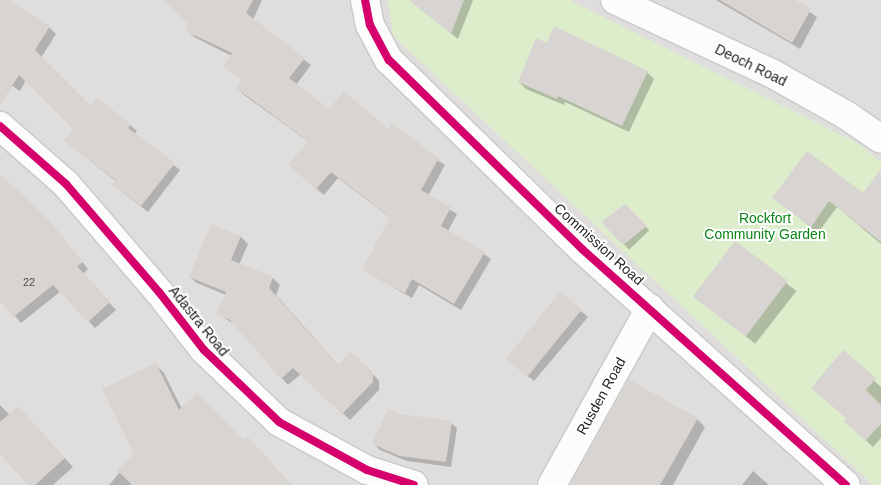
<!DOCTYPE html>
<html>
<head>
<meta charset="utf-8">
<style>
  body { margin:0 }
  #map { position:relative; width:881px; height:485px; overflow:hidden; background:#f0eeeb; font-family:Helvetica,sans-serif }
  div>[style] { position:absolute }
  .residential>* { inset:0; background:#dfdedc; transform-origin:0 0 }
  .grass>* { inset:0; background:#ddeccb }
  .shadow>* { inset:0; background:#0003; transform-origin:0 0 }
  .building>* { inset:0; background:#d7d4d2; transform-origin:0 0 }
  .roads { filter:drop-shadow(1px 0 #c9c8c7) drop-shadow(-1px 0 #c9c8c7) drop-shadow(0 1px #c9c8c7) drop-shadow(0 -1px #c9c8c7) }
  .minor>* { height:28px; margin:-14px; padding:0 14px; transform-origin:14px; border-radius:14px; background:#fdfcfc }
  .cycleway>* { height:8px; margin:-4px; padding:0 4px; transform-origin:4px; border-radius:4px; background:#d6006c }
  span { translate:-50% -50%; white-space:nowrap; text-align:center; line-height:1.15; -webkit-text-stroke:4px #fff; paint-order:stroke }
  .number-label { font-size:11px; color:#4f4e4e }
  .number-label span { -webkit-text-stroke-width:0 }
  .street-label { font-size:14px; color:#222 }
  .park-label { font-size:14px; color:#0c8416 }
</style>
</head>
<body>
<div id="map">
  <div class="residential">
    <div style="left:0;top:0;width:881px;height:485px"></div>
  </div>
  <div class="grass">
    <div style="clip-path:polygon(388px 0,569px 0,857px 143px,881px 162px,881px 485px,873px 485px,393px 36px)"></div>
  </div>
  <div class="shadow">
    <div style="clip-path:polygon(165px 0,262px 0,253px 20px,311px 65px,296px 85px,329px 110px,388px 131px,445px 165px,428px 196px,457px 214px,448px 231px,491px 259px,461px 310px,419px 285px,412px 298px,364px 270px,391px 218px,338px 178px,324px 195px,296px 171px,309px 142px,244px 95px,237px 88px,243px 81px,224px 66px,232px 56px,194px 37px,187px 30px,190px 24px)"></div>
    <div style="clip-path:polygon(410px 0,473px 0,458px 39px)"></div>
    <div style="clip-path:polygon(716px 0,792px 0,817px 17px,800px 49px)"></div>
    <div style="clip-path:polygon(0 13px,49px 27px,56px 34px,41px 58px,91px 108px,130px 125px,137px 131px,135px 134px,180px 170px,148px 212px,121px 191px,114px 184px,116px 181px,65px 141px,75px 129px,26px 80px,20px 91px,0 78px)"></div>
    <div style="clip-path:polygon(647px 72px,654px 79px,629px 132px,565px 102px,564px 105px,526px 89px,519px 82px)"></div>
    <div style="clip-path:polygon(0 176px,49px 221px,88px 269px,83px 274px,116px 310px,95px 328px,61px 291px,21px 323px,0 299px)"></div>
    <div style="clip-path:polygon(774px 198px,881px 200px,881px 244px,837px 207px,818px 233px)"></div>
    <div style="left:625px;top:205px;width:35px;height:28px;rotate:46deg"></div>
    <div style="clip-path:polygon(211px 226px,241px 237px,248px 244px,239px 265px,273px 278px,280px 285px,276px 295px,339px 366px,372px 373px,379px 381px,379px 390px,350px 420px,301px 374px,288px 385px,237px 326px,218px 314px,226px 295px,197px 283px,190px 277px)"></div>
    <div style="left:735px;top:243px;width:78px;height:67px;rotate:38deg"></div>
    <div style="clip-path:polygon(581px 311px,588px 317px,534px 381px,514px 365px)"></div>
    <div style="clip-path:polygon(843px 352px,881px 387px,881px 438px,873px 447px,846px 421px,848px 419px,812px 388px)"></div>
    <div style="clip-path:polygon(156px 365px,164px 373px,182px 409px,243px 442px,291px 485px,109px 485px,135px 454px)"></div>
    <div style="clip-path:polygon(0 405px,10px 415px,26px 416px,73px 467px,53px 485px,30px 485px,0 453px)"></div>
    <div style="clip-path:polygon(400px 415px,451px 423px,457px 428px,451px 467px,407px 461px,380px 450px,374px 444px)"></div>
    <div style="clip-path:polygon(697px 419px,705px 427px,673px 485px,570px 485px)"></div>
    <div style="clip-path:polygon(753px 471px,769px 485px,742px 485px)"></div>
  </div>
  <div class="building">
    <div style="clip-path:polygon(0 0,9px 0,50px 26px,35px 50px,91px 106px,97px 98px,131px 124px,128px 128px,175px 163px,141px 206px,112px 184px,116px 180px,64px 141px,73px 129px,19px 75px,0 105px)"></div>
    <div style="clip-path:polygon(163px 0,253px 0,246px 13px,305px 58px,289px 78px,329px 109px,344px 91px,388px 129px,392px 123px,439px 158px,421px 190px,451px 207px,441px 226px,485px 252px,454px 304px,412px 279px,405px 293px,362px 270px,390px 217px,331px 172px,316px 189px,288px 165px,308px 141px,236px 88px,242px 80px,223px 66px,232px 53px,185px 31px,188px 24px)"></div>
    <div style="clip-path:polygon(409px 0,464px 0,451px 34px)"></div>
    <div style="clip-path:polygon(720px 0,795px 0,811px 9px,792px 43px)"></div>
    <div style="clip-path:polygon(554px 26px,648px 71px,622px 126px,558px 96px,557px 99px,518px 82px,536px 38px,547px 43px)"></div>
    <div style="clip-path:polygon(807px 151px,863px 193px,881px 169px,881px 242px,829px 201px,811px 227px,772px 198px)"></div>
    <div style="clip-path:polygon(0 174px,43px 214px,83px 262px,77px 266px,110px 302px,88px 322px,53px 285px,13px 317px,0 301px)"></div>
    <div style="clip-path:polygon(625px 204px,647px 226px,623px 245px,601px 222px)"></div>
    <div style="clip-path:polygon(211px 224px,241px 236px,231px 260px,273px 277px,269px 288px,338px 365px,351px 352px,373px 372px,373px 382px,342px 414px,293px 368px,281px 379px,230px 320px,216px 315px,226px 292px,189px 277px)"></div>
    <div style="left:735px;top:241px;width:66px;height:70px;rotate:37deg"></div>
    <div style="left:560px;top:292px;width:28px;height:86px;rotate:39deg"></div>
    <div style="clip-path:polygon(843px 350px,876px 378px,866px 390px,881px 405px,881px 424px,865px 441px,844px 421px,846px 418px,811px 388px)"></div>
    <div style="clip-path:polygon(156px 363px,179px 410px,197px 393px,243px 440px,247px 436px,292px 485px,132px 485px,117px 470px,134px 454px,102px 389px)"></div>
    <div style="clip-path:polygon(629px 380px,698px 418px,660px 485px,570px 485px)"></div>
    <div style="clip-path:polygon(18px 406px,65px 458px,35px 485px,28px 485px,0 454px,0 422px)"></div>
    <div style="clip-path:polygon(388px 409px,400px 414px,452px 421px,446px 462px,400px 456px,372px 444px)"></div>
  </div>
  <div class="roads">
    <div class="minor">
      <div style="left:365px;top:0;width:25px;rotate:79deg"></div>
      <div style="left:370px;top:25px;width:40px;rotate:62deg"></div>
      <div style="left:389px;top:60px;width:270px;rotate:44.4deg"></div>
      <div style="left:582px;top:249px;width:354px;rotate:41.8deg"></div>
      <div style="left:615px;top:0;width:174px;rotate:25.1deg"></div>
      <div style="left:773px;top:74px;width:84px;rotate:29.3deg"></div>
      <div style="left:846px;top:115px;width:42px;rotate:34.4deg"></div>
      <div style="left:0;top:126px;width:88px;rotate:41.3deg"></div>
      <div style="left:66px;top:184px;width:143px;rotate:49.3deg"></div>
      <div style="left:159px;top:292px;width:73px;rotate:52.2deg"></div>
      <div style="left:204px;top:350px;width:104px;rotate:43.8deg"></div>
      <div style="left:279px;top:422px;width:100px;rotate:28.6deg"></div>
      <div style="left:367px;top:470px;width:49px;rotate:17.7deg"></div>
      <div style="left:552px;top:485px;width:202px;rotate:-61deg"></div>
    </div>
  </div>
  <div class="cycleway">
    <div style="left:365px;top:0;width:25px;rotate:79deg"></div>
    <div style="left:370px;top:25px;width:40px;rotate:62deg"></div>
    <div style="left:389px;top:60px;width:270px;rotate:44.4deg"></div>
    <div style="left:582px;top:249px;width:354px;rotate:41.8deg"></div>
    <div style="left:0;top:126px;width:88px;rotate:41.3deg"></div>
    <div style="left:66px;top:184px;width:143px;rotate:49.3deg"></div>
    <div style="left:159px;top:292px;width:73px;rotate:52.2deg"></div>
    <div style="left:204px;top:350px;width:104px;rotate:43.8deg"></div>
    <div style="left:279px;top:422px;width:100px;rotate:28.6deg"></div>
    <div style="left:367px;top:470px;width:49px;rotate:17.7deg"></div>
  </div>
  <div class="number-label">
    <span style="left:29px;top:282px">22</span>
  </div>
  <div class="street-label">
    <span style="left:751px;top:65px;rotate:26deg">Deoch Road</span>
    <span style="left:599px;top:244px;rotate:42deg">Commission Road</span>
    <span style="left:199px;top:321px;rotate:51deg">Adastra Road</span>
    <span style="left:601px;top:396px;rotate:-61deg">Rusden Road</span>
  </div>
  <div class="park-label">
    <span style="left:765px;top:226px">Rockfort<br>Community Garden</span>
  </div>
</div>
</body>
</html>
